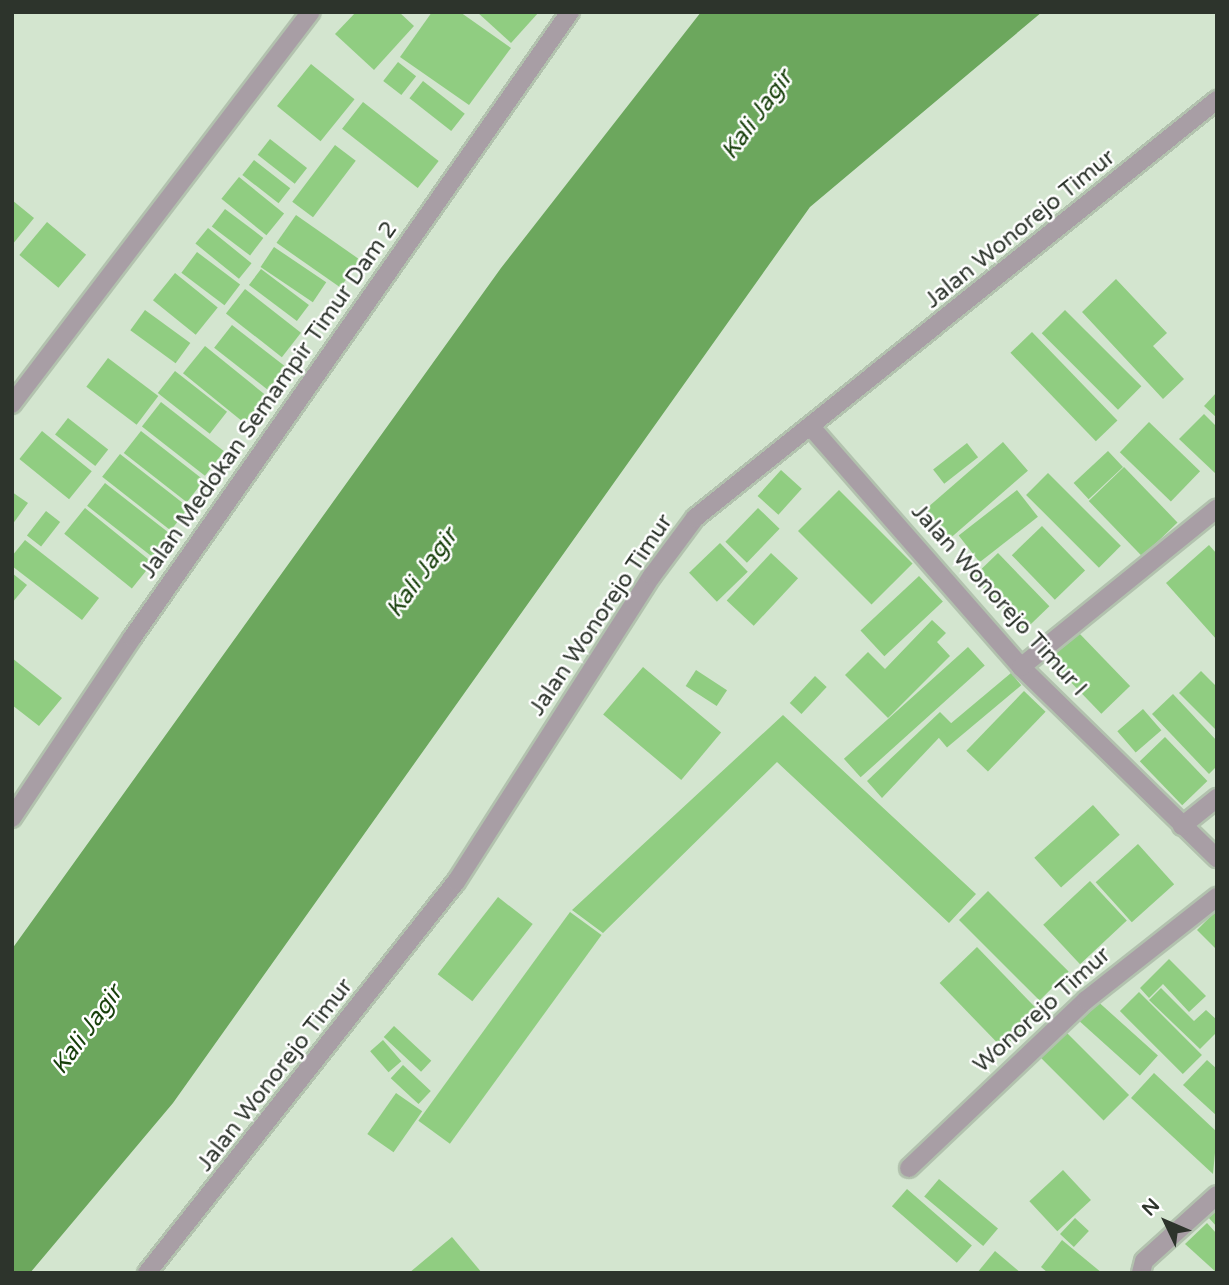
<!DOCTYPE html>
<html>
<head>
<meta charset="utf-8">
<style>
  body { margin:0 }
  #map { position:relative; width:1229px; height:1285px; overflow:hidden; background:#d3e5cf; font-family:"Varela Round",sans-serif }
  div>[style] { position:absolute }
  .water>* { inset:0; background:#6ca75d }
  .building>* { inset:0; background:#90cd81; transform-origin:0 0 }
  .roads { filter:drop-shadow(2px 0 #b2c2ae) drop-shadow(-2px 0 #b2c2ae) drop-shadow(0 2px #b2c2ae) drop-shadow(0 -2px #b2c2ae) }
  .minor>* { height:18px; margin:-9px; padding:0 9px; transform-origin:9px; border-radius:9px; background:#a89ea5 }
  span { translate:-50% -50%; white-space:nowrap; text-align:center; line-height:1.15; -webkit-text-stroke:5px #fff; paint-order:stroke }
  .street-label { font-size:23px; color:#2d342c }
  .water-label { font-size:24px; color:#173f0b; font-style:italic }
  .frame { position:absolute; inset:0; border:14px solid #2d342c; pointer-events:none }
  .north { position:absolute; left:1131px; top:1187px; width:70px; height:70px; -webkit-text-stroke:5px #fff; paint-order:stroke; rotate:314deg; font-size:19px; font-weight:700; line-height:28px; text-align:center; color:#2d342c }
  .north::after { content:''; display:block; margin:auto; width:24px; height:32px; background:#2d342c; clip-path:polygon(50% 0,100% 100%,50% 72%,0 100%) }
</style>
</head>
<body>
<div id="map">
  <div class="water">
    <div style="clip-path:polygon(701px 12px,1042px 12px,810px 207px,173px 1103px,30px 1273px,12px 1273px,12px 949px,501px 268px)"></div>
  </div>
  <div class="building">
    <div style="clip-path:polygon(356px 12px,399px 12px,414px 26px,374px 70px,335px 34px)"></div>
    <div style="clip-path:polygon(432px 12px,460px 12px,511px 48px,469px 105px,400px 57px)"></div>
    <div style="clip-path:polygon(477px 12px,539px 12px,511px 43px)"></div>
    <div style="left:398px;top:62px;width:23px;height:24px;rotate:38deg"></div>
    <div style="left:311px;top:64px;width:56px;height:54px;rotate:39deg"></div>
    <div style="left:423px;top:81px;width:53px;height:22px;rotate:38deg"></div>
    <div style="left:363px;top:102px;width:96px;height:34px;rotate:38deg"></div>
    <div style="left:270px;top:139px;width:47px;height:20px;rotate:38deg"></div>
    <div style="left:335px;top:145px;width:26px;height:71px;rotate:37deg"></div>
    <div style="left:254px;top:160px;width:46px;height:19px;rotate:38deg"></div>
    <div style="left:239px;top:177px;width:58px;height:28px;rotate:39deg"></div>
    <div style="clip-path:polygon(12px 200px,34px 218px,12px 245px)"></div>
    <div style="left:225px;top:209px;width:48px;height:22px;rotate:37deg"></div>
    <div style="left:296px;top:215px;width:78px;height:34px;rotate:35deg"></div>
    <div style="left:47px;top:222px;width:51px;height:43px;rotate:40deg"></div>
    <div style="left:208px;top:228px;width:56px;height:20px;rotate:39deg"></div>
    <div style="left:274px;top:247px;width:63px;height:24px;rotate:34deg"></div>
    <div style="left:197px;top:252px;width:54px;height:26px;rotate:37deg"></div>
    <div style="left:261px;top:269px;width:60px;height:20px;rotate:37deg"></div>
    <div style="left:175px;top:273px;width:55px;height:35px;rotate:39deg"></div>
    <div style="clip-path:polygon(1116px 279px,1167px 333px,1153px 346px,1184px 379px,1163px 399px,1082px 312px)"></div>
    <div style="left:245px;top:289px;width:71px;height:31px;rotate:38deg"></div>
    <div style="left:145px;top:310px;width:56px;height:25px;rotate:36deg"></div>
    <div style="left:1065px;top:310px;width:108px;height:33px;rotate:45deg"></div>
    <div style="left:232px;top:325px;width:68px;height:29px;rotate:38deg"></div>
    <div style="left:1032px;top:332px;width:123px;height:30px;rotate:46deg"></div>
    <div style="left:205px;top:346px;width:79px;height:35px;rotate:39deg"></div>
    <div style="left:108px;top:358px;width:63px;height:36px;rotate:37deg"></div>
    <div style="left:175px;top:371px;width:66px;height:28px;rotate:38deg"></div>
    <div style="clip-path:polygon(1217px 392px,1217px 418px,1204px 406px)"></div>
    <div style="left:161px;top:402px;width:80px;height:31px;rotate:38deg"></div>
    <div style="clip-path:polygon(1204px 414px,1217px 427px,1216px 474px,1179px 439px)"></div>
    <div style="left:68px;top:418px;width:51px;height:21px;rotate:38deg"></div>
    <div style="left:1149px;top:422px;width:71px;height:42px;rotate:44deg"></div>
    <div style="left:42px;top:431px;width:64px;height:36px;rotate:39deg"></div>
    <div style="left:141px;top:431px;width:80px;height:28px;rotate:38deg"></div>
    <div style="left:1003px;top:442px;width:38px;height:103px;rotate:49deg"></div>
    <div style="left:967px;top:443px;width:18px;height:43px;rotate:52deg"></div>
    <div style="left:1108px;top:451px;width:22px;height:47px;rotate:47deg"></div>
    <div style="left:120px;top:454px;width:87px;height:29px;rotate:38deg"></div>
    <div style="left:1124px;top:467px;width:77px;height:49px;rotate:46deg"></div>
    <div style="left:781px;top:470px;width:28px;height:35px;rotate:42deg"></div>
    <div style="left:1048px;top:473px;width:103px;height:31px;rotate:45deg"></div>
    <div style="left:105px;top:483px;width:83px;height:29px;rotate:38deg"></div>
    <div style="left:839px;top:490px;width:104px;height:58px;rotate:45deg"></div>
    <div style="left:1017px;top:490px;width:34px;height:74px;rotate:52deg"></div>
    <div style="clip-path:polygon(12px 492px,28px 503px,12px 525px)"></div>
    <div style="left:85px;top:508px;width:87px;height:33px;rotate:39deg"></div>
    <div style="left:758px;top:508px;width:30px;height:47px;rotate:44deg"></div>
    <div style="left:46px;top:511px;width:18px;height:31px;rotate:38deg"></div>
    <div style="left:1042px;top:526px;width:62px;height:42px;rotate:46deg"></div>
    <div style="clip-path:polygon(25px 540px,99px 598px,82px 620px,12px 566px,12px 556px)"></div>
    <div style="left:720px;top:543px;width:40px;height:43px;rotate:46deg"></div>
    <div style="clip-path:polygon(1209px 545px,1217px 554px,1217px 640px,1166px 583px)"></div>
    <div style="left:771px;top:553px;width:37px;height:65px;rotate:43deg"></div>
    <div style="left:998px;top:553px;width:74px;height:35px;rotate:46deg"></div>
    <div style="clip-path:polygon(12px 573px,27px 585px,12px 603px)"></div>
    <div style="left:919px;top:576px;width:35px;height:80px;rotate:47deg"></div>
    <div style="clip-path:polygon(932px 620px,946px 633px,937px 642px,950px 656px,888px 718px,845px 675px,868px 652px,885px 669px)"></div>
    <div style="left:1078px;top:632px;width:75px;height:40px;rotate:46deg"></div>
    <div style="left:968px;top:647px;width:25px;height:167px;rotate:48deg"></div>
    <div style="clip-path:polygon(12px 658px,62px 698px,39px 726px,12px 705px)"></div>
    <div style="left:643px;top:667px;width:102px;height:62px;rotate:40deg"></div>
    <div style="left:696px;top:670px;width:37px;height:19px;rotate:33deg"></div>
    <div style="clip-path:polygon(1201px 671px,1217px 687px,1217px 731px,1179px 693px)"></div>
    <div style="left:1011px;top:673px;width:16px;height:97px;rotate:50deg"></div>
    <div style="left:815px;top:676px;width:16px;height:37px;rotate:43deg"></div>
    <div style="left:1024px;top:691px;width:30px;height:83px;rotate:44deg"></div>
    <div style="clip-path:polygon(1173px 694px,1217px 741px,1217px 766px,1209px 774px,1152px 714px)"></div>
    <div style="left:1143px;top:709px;width:28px;height:34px;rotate:49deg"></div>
    <div style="clip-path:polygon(940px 712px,952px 724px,882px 798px,867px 781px)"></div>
    <div style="clip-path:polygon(783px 715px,976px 894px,949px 923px,777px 762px,603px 933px,572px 910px)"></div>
    <div style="left:1165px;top:737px;width:61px;height:35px;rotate:46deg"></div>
    <div style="left:1093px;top:805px;width:40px;height:79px;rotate:48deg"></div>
    <div style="left:1138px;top:844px;width:54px;height:57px;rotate:48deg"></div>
    <div style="left:1090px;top:881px;width:54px;height:64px;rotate:47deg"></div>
    <div style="left:988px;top:891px;width:114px;height:41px;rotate:45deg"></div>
    <div style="left:498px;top:897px;width:44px;height:98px;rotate:38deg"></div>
    <div style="clip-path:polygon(1217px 910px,1217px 950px,1197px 930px)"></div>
    <div style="left:570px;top:912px;width:39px;height:258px;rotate:36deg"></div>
    <div style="left:977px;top:947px;width:91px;height:52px;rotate:46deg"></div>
    <div style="clip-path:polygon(1169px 959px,1206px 996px,1189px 1012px,1163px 984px,1149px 998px,1140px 988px)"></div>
    <div style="clip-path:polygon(1161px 988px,1194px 1021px,1206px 1010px,1217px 1020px,1217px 1032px,1200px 1049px,1149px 1000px)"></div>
    <div style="left:1139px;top:992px;width:89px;height:27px;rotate:45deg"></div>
    <div style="left:1094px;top:998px;width:86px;height:27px;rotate:42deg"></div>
    <div style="left:394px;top:1026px;width:51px;height:15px;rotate:43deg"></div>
    <div style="left:1064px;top:1030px;width:92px;height:36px;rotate:45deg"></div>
    <div style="left:383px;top:1040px;width:28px;height:17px;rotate:49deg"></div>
    <div style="clip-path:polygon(1207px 1060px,1217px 1069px,1217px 1116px,1183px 1085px)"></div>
    <div style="left:403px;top:1065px;width:38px;height:18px;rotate:43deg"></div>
    <div style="clip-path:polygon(1154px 1073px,1217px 1132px,1213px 1174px,1131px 1098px)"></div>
    <div style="left:396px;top:1093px;width:32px;height:50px;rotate:35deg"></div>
    <div style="left:1063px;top:1170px;width:41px;height:46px;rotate:47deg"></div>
    <div style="left:939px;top:1179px;width:77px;height:23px;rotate:40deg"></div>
    <div style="left:907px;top:1189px;width:86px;height:23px;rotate:41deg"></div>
    <div style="clip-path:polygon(1217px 1209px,1217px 1227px,1208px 1217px)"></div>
    <div style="left:1075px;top:1218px;width:19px;height:22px;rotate:43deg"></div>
    <div style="clip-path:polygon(1207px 1223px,1217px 1234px,1217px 1273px,1185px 1244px)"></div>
    <div style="clip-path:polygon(452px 1237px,482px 1273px,409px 1273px)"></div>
    <div style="clip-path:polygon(1062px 1240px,1102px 1273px,1048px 1273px,1041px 1267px)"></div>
    <div style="clip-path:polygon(995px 1251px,1021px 1273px,977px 1273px)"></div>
  </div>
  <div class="roads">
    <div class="minor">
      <div style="left:12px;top:404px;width:493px;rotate:-52.7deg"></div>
      <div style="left:811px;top:427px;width:319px;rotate:48.8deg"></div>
      <div style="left:1021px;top:667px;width:274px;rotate:44.3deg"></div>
      <div style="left:1021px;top:667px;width:252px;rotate:-39deg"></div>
      <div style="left:12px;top:818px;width:216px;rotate:-56.3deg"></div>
      <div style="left:132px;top:638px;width:764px;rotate:-55.02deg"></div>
      <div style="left:1182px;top:826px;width:45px;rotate:-38.7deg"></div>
      <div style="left:909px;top:1168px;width:244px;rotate:-43.5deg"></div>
      <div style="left:1086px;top:1000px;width:167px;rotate:-38.2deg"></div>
      <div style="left:147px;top:1273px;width:498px;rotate:-51.7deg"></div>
      <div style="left:456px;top:882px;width:363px;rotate:-57.4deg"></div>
      <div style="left:652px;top:576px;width:72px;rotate:-53.4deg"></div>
      <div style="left:695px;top:518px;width:669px;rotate:-38.69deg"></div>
      <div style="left:1141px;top:1273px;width:12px;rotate:-76deg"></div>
      <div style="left:1144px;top:1261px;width:98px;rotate:-42.1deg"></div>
    </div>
  </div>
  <div class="street-label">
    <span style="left:1020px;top:229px;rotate:-39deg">Jalan Wonorejo Timur</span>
    <span style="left:269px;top:400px;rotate:-55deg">Jalan Medokan Semampir Timur Dam 2</span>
    <span style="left:999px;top:600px;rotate:48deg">Jalan Wonorejo Timur I</span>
    <span style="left:601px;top:615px;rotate:-56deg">Jalan Wonorejo Timur</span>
    <span style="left:1042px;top:1010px;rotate:-42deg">Wonorejo Timur</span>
    <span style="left:275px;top:1075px;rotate:-52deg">Jalan Wonorejo Timur</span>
  </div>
  <div class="water-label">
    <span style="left:757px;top:115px;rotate:-54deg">Kali Jagir</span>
    <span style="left:422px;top:573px;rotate:-54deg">Kali Jagir</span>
    <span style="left:87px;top:1030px;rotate:-54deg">Kali Jagir</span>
  </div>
  <div class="frame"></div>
  <div class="north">N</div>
</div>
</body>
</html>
